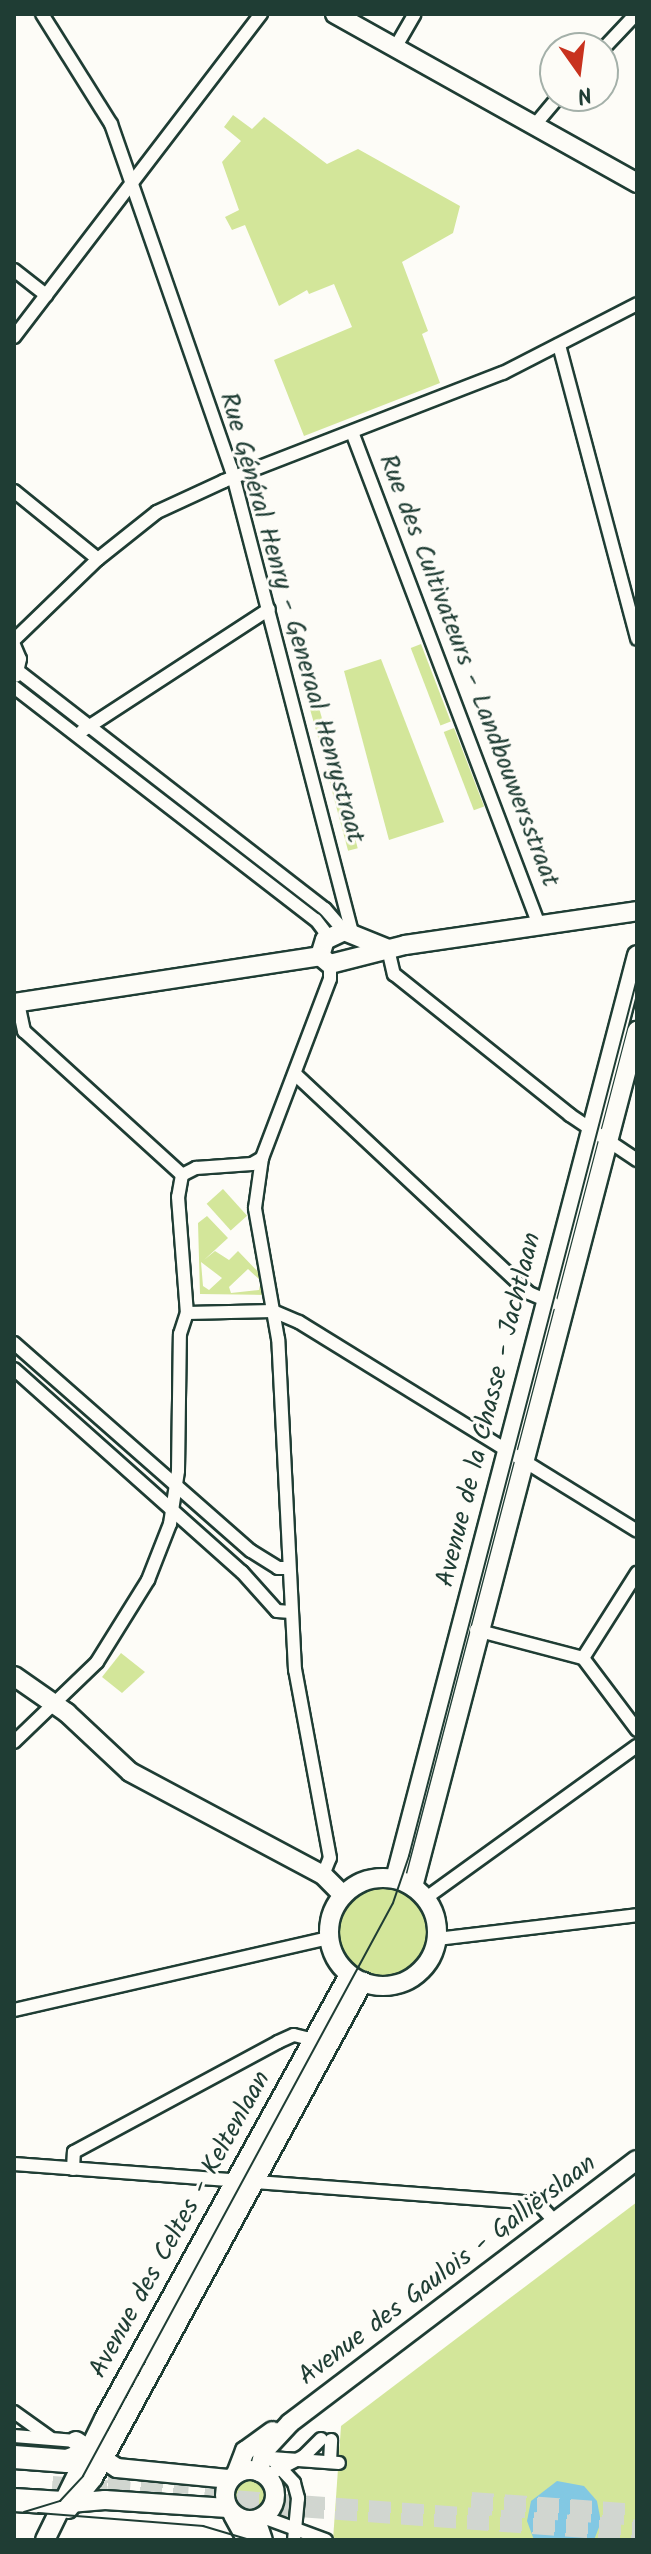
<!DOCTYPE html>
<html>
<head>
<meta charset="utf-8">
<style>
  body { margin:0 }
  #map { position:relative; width:651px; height:2554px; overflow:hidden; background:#fdfcf7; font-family:Kalam,sans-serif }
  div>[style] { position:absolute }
  .green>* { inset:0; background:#d3e69a; transform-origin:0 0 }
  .round { border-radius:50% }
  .water>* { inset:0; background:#82c8e3 }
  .highway-tunnel>* { height:22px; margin-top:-11px; transform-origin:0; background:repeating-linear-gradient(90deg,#d1d6d0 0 22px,transparent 0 33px) }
  .roads { filter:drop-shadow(2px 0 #1f3d34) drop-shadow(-2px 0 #1f3d34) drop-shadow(0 2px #1f3d34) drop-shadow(0 -2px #1f3d34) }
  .street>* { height:12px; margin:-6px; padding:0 6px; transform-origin:6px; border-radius:6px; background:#fdfcf7 }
  .secondary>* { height:18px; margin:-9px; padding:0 9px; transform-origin:9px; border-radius:9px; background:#fdfcf7 }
  .secondary>.ring { margin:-9px; padding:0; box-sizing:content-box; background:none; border:18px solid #fdfcf7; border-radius:50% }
  .highway>* { height:22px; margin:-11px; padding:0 11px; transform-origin:11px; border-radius:11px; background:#fdfcf7 }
  .tram>* { height:2px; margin:-1px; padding:0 1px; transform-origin:1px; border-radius:1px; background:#1f3d34 }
  span { translate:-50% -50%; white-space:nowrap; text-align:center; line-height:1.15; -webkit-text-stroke:6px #fdfcf7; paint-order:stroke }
  .street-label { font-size:26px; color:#1f3d34 }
  .frame { position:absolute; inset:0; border:16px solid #1f3d34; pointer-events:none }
  .north { position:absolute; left:539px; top:32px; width:80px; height:80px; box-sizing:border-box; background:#fdfcf7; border:2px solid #a4b0a9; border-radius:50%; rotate:166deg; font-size:22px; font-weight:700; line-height:32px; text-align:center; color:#1f3d34 }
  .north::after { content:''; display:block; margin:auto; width:28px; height:36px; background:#c8321e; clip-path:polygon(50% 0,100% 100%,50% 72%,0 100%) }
</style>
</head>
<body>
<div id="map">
  <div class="green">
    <div style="clip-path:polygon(233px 115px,252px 129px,264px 117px,327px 164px,358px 149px,460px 206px,453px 233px,402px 262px,428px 331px,422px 334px,440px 383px,304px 436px,274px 360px,352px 327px,334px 284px,309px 294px,307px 290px,279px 306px,245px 225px,232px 230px,225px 217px,239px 210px,222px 162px,241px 141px,224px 127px)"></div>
    <div style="left:421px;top:644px;width:83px;height:11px;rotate:69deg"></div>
    <div style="clip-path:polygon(381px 659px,444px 822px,389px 840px,344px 671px)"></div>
    <div style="left:311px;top:680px;width:84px;height:9px;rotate:74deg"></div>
    <div style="left:454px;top:728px;width:84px;height:11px;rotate:69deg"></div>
    <div style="left:336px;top:767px;width:84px;height:10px;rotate:75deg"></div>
    <div style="left:223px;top:1189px;width:36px;height:22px;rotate:48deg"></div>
    <div style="clip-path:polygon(evenodd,207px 1216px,228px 1238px,204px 1260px,215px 1251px,229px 1260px,238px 1251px,266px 1280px,265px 1295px,200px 1294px,198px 1223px,207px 1216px,201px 1262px,222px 1278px,209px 1290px,203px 1286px,201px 1262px,207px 1216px,248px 1269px,261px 1281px,259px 1290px,231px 1293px,229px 1287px,248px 1269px)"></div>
    <div style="clip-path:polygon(121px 1653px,145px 1672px,122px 1693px,102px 1677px)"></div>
    <div class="round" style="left:335px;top:1884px;width:96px;height:96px"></div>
    <div style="clip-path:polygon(637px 2202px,637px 2540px,333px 2540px,341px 2426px)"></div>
    <div class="round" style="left:234px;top:2479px;width:32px;height:32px"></div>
  </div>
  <div class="water">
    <div style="clip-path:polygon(557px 2481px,584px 2486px,597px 2501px,601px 2522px,594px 2540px,534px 2540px,527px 2521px,531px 2501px)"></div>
  </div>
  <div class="highway-tunnel">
    <div style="left:108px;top:2478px;width:81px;rotate:3.5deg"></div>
    <div style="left:52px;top:2487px;width:78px;rotate:4.4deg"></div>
    <div style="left:204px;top:2499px;width:434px;rotate:4.2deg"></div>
    <div style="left:471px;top:2503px;width:166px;rotate:4.1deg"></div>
  </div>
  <div class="roads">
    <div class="street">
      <div style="left:42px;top:14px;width:130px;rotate:57.9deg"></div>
      <div style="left:111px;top:124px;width:364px;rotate:70.8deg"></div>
      <div style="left:231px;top:468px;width:479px;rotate:75.4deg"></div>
      <div style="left:395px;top:48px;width:39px;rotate:-60deg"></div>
      <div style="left:603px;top:49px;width:48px;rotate:-46.7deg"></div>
      <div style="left:534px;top:126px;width:39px;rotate:-50deg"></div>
      <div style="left:14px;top:270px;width:41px;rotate:38deg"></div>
      <div style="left:14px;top:337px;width:407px;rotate:-52.6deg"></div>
      <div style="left:559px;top:345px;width:304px;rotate:75.1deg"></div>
      <div style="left:352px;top:432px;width:527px;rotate:69.23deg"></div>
      <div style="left:14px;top:491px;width:108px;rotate:39deg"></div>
      <div style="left:14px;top:640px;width:117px;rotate:-44deg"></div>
      <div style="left:98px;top:559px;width:75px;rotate:-38.5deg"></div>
      <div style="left:157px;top:512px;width:74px;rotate:-24.8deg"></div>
      <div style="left:224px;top:481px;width:299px;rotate:-21.2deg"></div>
      <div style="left:503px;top:373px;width:151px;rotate:-27.2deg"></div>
      <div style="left:14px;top:645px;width:15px;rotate:67deg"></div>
      <div style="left:20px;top:659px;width:17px;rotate:103deg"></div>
      <div style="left:18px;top:671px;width:388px;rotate:37.8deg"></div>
      <div style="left:325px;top:909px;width:29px;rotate:49deg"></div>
      <div style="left:14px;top:687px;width:381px;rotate:37.7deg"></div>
      <div style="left:316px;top:920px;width:20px;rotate:53deg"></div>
      <div style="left:82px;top:731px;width:223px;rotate:-33.1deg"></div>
      <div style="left:388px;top:949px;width:26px;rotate:77deg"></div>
      <div style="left:394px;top:974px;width:226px;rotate:38.7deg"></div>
      <div style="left:570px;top:1115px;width:81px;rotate:33.9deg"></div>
      <div style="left:18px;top:1003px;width:29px;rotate:78deg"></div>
      <div style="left:24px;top:1031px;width:214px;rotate:42.3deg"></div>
      <div style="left:295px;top:1074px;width:320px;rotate:43.1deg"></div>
      <div style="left:529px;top:1293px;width:26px;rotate:23deg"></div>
      <div style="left:182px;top:1175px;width:22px;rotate:100deg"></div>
      <div style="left:178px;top:1197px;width:116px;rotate:85.6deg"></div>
      <div style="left:187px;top:1313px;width:86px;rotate:-1.3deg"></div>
      <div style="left:273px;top:1311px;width:28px;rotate:23deg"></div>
      <div style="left:299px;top:1322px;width:397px;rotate:31.7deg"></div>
      <div style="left:182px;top:1175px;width:16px;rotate:-27deg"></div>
      <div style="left:196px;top:1168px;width:56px;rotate:-4.1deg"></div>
      <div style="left:252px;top:1164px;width:12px;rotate:-31deg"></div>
      <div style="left:14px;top:1343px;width:315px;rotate:41.3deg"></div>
      <div style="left:251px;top:1551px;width:32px;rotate:32deg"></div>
      <div style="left:278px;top:1568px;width:11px"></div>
      <div style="left:14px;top:1369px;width:305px;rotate:41.7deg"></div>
      <div style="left:242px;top:1572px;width:52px;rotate:48.1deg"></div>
      <div style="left:277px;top:1611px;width:14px;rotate:4deg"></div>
      <div style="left:476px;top:1630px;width:111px;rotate:14.7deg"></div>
      <div style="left:583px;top:1658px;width:90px;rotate:53.1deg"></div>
      <div style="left:583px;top:1658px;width:101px;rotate:-57.6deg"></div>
      <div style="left:14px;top:1742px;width:115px;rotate:-43.9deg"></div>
      <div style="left:97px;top:1662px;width:97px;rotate:-58.1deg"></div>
      <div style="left:148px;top:1580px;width:60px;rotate:-68.6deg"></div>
      <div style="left:170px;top:1524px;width:54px;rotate:-81.4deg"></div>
      <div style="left:178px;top:1471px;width:137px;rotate:-89.2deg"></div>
      <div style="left:180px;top:1334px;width:22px;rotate:-72deg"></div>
      <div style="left:323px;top:1875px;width:18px;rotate:-68deg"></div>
      <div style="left:330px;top:1858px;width:191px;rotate:-100.5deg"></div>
      <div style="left:295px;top:1670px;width:331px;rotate:-92.9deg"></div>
      <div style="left:278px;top:1339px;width:133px;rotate:-100deg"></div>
      <div style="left:255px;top:1208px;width:50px;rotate:-82deg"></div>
      <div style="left:262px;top:1158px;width:191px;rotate:-69.2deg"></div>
      <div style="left:330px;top:979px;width:15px;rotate:-90deg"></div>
      <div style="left:426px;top:1898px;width:260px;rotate:-35.8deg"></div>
      <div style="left:437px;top:1939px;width:201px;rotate:-6.8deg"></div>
      <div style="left:14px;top:2010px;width:323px;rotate:-12.9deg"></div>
      <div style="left:14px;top:2164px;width:525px;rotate:4.26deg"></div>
      <div style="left:538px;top:2203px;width:25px;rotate:48deg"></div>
      <div style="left:73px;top:2169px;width:17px;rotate:-87deg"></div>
      <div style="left:74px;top:2152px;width:232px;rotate:-28.3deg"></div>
      <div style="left:278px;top:2042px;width:17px;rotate:-24deg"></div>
      <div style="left:294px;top:2035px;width:25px;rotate:14deg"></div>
      <div style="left:14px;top:2412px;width:44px;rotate:35.8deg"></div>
      <div style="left:14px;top:2436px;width:62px;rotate:4.6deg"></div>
      <div style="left:271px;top:2458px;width:34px;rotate:47deg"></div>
      <div style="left:294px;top:2483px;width:16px;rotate:75deg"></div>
      <div style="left:298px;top:2498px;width:42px;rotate:95.4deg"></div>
      <div style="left:271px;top:2458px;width:68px;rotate:4.2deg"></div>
      <div style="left:330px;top:2462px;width:22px;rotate:-87deg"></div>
      <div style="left:266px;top:2476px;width:43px;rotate:-27.8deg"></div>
      <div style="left:304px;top:2456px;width:24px;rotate:-45deg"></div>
      <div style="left:263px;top:2517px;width:67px;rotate:20.1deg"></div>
    </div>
    <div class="secondary">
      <div style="left:335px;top:14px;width:346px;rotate:29.2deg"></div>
      <div style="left:320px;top:956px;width:13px;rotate:39deg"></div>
      <div style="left:330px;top:964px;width:77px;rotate:-14.2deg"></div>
      <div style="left:405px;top:945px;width:234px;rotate:-8.3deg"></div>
      <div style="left:320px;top:956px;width:17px;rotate:-73deg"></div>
      <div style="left:325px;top:940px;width:21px;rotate:-25deg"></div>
      <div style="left:344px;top:931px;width:48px;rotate:22.2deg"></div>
      <div style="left:14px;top:1003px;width:310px;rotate:-8.7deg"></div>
      <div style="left:14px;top:1676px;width:65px;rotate:34.9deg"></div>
      <div style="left:67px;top:1713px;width:86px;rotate:43.1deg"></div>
      <div style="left:130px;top:1772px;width:219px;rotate:28.1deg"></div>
      <div style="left:323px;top:1875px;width:28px;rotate:45deg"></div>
      <div class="ring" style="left:329px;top:1878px;width:90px;height:90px"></div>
      <div style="left:395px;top:1879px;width:955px;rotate:-75.32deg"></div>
      <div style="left:413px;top:1887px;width:885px;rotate:-75.34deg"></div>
      <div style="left:76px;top:2441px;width:49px;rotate:33.4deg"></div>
      <div style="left:117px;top:2468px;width:114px;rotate:5.6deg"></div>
      <div class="ring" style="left:225px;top:2470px;width:32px;height:32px"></div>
      <div style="left:259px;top:2472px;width:22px;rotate:-77deg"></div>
      <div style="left:264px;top:2451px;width:38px;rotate:-47deg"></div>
      <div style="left:290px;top:2423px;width:435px;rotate:-37.2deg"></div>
      <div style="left:236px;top:2474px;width:25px;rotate:-69deg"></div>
      <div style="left:245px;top:2451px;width:34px;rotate:-36deg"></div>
      <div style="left:70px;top:2503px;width:35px;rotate:-5deg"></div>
      <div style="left:105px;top:2500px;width:123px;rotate:3.7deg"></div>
      <div style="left:68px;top:2509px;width:40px;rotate:-51deg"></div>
      <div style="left:93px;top:2478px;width:565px;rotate:-61.44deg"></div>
      <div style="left:233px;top:2515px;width:29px;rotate:61deg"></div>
      <div style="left:256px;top:2520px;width:21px;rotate:71deg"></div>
      <div style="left:45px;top:2540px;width:135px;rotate:-64deg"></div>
      <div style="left:104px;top:2419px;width:507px;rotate:-61.11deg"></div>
    </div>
    <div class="highway">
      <div style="left:14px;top:2457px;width:53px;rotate:4.3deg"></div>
      <div style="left:67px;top:2461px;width:22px;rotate:-21deg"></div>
      <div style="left:14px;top:2500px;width:49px;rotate:3.5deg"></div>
    </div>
  </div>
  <div class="tram">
    <div style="left:24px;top:2512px;width:38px;rotate:-17deg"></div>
    <div style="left:60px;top:2501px;width:34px;rotate:-47deg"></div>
    <div style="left:83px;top:2476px;width:651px;rotate:-61.59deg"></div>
    <div style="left:393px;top:1903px;width:50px;rotate:-71.2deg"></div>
    <div style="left:409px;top:1856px;width:906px;rotate:-75.43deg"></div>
    <div style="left:38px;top:2513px;width:166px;rotate:4.5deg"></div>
    <div style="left:203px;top:2526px;width:49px;rotate:16.6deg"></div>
  </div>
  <div class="street-label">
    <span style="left:291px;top:618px;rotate:74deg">Rue Général Henry - Generaal Henrystraat</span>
    <span style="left:468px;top:671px;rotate:69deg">Rue des Cultivateurs - Landbouwersstraat</span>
    <span style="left:490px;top:1410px;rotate:-76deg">Avenue de la Chasse - Jachtlaan</span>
    <span style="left:181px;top:2225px;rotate:-61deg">Avenue des Celtes - Keltenlaan</span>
    <span style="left:448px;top:2271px;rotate:-37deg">Avenue des Gaulois - Galliërslaan</span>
  </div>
  <div class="frame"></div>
  <div class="north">N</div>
</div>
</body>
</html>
